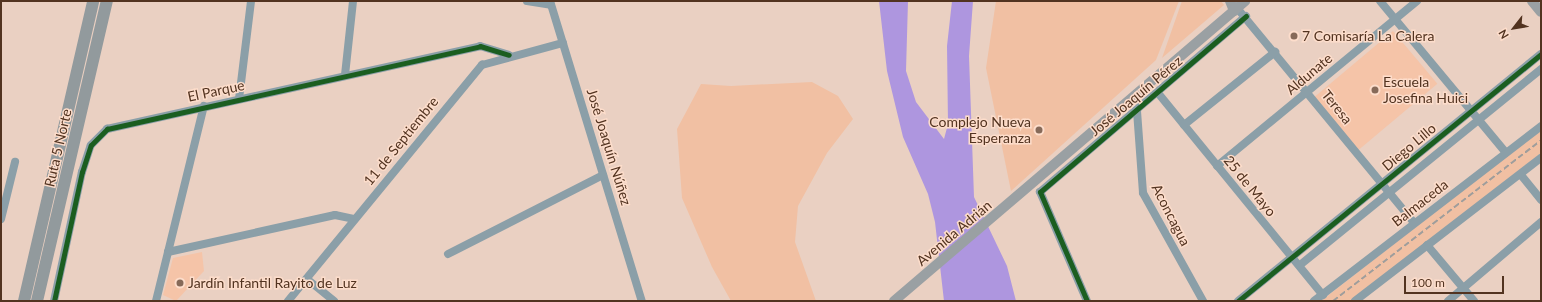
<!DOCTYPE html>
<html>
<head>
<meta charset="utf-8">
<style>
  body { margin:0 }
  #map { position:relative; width:1542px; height:302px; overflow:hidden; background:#ead0c2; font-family:Lato,sans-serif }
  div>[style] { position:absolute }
  .built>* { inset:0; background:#f5c4a8; transform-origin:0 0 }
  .green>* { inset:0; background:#f1c0a3 }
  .water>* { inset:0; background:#ae96df }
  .minor>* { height:8px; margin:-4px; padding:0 4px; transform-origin:4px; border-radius:4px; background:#8b9fa8 }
  .major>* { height:10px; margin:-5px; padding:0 5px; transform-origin:5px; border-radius:5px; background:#9aa0a3 }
  .highway>* { height:12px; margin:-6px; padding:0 6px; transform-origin:6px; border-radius:6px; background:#929a9d }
  .rail>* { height:2px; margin-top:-1px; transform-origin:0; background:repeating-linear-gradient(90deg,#9f9d9b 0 6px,transparent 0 9px) }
  .cycleway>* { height:5px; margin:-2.5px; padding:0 2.5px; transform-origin:2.5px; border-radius:2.5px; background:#1b5e20 }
  .dots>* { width:11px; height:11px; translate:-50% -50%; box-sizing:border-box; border:2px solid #fdddcb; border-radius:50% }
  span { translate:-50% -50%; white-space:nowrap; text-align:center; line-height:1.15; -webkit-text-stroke:3px #fdddcb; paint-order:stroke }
  .poi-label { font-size:14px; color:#523320 }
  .left { translate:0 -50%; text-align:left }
  .right { translate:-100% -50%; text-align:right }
  .street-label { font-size:14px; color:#523320 }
  .frame { position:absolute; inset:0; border:2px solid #523320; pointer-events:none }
  .north { position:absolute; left:1494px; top:8px; width:40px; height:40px; -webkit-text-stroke:3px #fdddcb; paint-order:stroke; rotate:239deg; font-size:11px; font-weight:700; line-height:16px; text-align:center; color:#523320 }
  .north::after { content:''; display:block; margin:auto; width:14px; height:18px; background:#523320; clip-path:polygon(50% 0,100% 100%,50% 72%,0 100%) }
  .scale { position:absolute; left:1404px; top:276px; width:100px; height:18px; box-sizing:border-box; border:2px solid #523320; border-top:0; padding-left:5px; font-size:12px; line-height:14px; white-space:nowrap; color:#523320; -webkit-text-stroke:3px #fdddcb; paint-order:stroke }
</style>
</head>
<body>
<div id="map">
  <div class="built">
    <div style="left:1393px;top:31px;width:69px;height:103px;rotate:50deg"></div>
    <div style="clip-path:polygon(202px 252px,204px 271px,176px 301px,163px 295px,173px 258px)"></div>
  </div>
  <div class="green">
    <div style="clip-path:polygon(996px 1px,1179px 1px,1156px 60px,1011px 191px,986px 68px)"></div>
    <div style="clip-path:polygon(1182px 1px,1221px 1px,1224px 5px,1162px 58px)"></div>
    <div style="clip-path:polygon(812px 82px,838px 96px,853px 119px,827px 153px,798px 206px,795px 242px,816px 301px,731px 301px,712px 267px,682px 198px,677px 129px,701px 84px,731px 86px)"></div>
    <div style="clip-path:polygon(1541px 129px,1541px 153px,1351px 301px,1321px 301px)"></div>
  </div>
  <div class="water">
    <div style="clip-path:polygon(879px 1px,908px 1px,906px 71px,916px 102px,944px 139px,948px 124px,947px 46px,952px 1px,973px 1px,969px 56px,974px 197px,1007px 266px,1016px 301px,944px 301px,935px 222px,928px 194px,903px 137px,887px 71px)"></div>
  </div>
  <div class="minor">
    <div style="left:527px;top:1px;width:24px;rotate:9deg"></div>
    <div style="left:550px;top:1px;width:314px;rotate:73deg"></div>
    <div style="left:1380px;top:1px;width:197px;rotate:50.3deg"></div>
    <div style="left:1237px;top:8px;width:278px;rotate:50.5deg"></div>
    <div style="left:345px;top:75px;width:74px;rotate:-83.8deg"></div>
    <div style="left:1158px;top:93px;width:261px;rotate:50.8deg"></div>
    <div style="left:239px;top:99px;width:99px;rotate:-83deg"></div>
    <div style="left:1137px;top:111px;width:82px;rotate:85.8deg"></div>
    <div style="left:1143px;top:193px;width:124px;rotate:60.9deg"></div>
    <div style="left:1184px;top:125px;width:117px;rotate:-38.7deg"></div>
    <div style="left:1217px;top:166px;width:259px;rotate:-39.5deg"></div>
    <div style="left:1521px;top:175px;width:32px;rotate:51deg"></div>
    <div style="left:1px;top:219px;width:59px;rotate:-76.2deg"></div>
    <div style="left:1427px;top:245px;width:73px;rotate:50deg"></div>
    <div style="left:168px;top:252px;width:171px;rotate:-12.5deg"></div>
    <div style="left:335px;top:215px;width:19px;rotate:12deg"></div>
    <div style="left:448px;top:254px;width:174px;rotate:-27deg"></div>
    <div style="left:1300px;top:265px;width:311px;rotate:-39.1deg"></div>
    <div style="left:307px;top:279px;width:35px;rotate:39deg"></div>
    <div style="left:54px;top:301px;width:132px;rotate:-77.8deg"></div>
    <div style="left:82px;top:172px;width:28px;rotate:-72deg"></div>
    <div style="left:91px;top:145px;width:23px;rotate:-45deg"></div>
    <div style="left:107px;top:129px;width:382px;rotate:-12.5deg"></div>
    <div style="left:480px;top:46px;width:30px;rotate:17deg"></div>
    <div style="left:156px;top:301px;width:201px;rotate:-76.2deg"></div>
    <div style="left:288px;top:301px;width:306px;rotate:-50.6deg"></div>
    <div style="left:482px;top:65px;width:84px;rotate:-15.2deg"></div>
    <div style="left:1087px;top:301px;width:119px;rotate:-113.3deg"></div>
    <div style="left:1040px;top:192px;width:271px;rotate:-40.5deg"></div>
    <div style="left:1238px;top:301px;width:391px;rotate:-39.2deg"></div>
    <div style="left:1314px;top:301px;width:287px;rotate:-37.6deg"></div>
    <div style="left:1355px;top:301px;width:235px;rotate:-37.6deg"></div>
    <div style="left:1448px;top:301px;width:122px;rotate:-40.3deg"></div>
  </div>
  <div class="major">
    <div style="left:1230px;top:1px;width:11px;rotate:68deg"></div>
    <div style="left:1532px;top:1px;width:14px;rotate:51deg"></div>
    <div style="left:894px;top:301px;width:462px;rotate:-40.5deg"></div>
  </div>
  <div class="highway">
    <div style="left:24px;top:301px;width:308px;rotate:-77deg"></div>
    <div style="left:37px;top:301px;width:308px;rotate:-76.9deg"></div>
  </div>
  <div class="rail">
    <div style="left:1333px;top:301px;width:263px;rotate:-37.7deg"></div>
  </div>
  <div class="cycleway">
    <div style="left:54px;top:301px;width:132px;rotate:-77.8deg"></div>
    <div style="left:82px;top:172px;width:28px;rotate:-72deg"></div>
    <div style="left:91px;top:145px;width:23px;rotate:-45deg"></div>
    <div style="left:107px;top:129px;width:382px;rotate:-12.5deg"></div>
    <div style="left:480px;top:46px;width:30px;rotate:17deg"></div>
    <div style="left:1087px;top:301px;width:119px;rotate:-113.3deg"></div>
    <div style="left:1040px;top:192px;width:271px;rotate:-40.5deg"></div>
    <div style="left:1238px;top:301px;width:391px;rotate:-39.2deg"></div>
  </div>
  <div class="dots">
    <div style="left:1294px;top:36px;background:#876a59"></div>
    <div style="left:1375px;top:90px;background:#876a59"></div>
    <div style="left:1039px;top:130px;background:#876a59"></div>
    <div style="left:180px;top:283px;background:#876a59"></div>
  </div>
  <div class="poi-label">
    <span class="left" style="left:1302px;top:36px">7 Comisaría La Calera</span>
    <span class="left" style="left:1383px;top:90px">Escuela<br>Josefina Huici</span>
    <span class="right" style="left:1031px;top:130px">Complejo Nueva<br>Esperanza</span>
    <span class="left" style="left:188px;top:283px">Jardín Infantil Rayito de Luz</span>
  </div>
  <div class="street-label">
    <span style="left:1309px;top:74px;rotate:-40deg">Aldunate</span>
    <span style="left:216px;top:91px;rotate:-12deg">El Parque</span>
    <span style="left:1136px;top:96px;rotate:-40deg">José Joaquín Pérez</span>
    <span style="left:1337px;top:107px;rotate:51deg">Teresa</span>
    <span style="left:401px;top:141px;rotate:-51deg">11 de Septiembre</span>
    <span style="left:609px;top:147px;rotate:73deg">José Joaquín Núñez</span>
    <span style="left:1409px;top:147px;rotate:-40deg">Diego Lillo</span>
    <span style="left:58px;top:148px;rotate:-77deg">Ruta 5 Norte</span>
    <span style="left:1250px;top:186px;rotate:51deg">25 de Mayo</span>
    <span style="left:1420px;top:203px;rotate:-38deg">Balmaceda</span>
    <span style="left:1171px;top:215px;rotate:63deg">Aconcagua</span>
    <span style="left:954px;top:233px;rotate:-40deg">Avenida Adrián</span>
  </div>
  <div class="frame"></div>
  <div class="north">N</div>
  <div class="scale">100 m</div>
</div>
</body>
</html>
